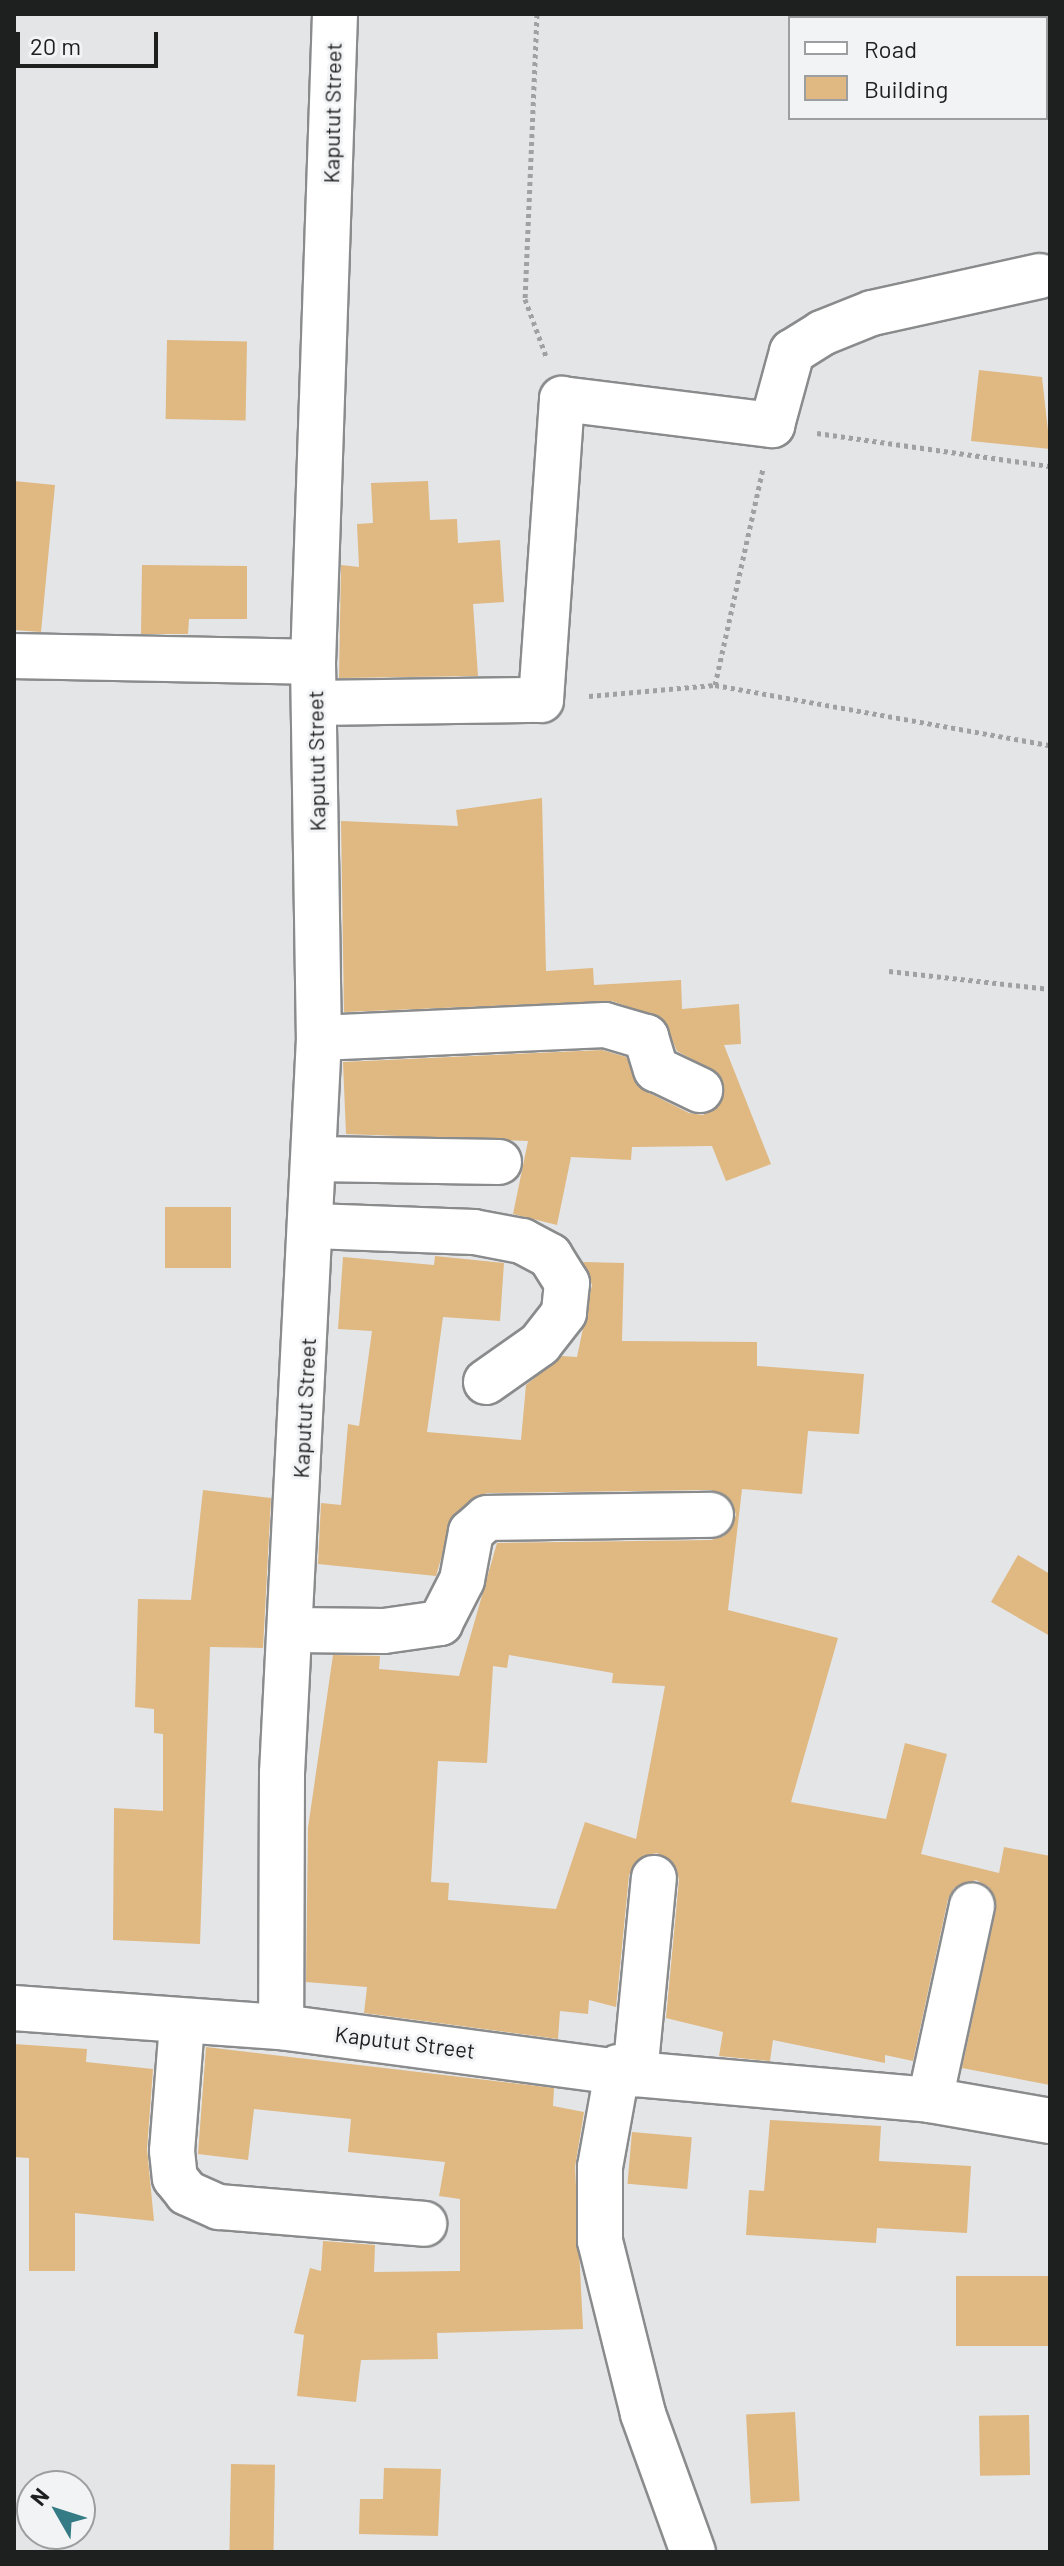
<!DOCTYPE html>
<html>
<head>
<meta charset="utf-8">
<style>
  body { margin:0 }
  #map { position:relative; width:1064px; height:2566px; overflow:hidden; background:#e4e5e7; font-family:Barlow,sans-serif }
  div>[style] { position:absolute }
  .building>* { inset:0; background:#dfb882; transform-origin:0 0 }
  .path>* { height:5px; margin-top:-2.5px; transform-origin:0; background:repeating-linear-gradient(90deg,#a0a1a3 0 4px,transparent 0 8px) }
  .roads { filter:drop-shadow(2px 0 #8a8b8c) drop-shadow(-2px 0 #8a8b8c) drop-shadow(0 2px #8a8b8c) drop-shadow(0 -2px #8a8b8c) }
  .minor>* { height:44px; margin:-22px; padding:0 22px; transform-origin:22px; border-radius:22px; background:#fff }
  span { translate:-50% -50%; white-space:nowrap; text-align:center; line-height:1.15; -webkit-text-stroke:6px #f1f3f4; paint-order:stroke }
  .street-label { font-size:22px; color:#1e1f1f }
  .frame { position:absolute; inset:0; border:16px solid #1e1f1f; pointer-events:none }
  .legend { position:absolute; left:788px; top:16px; width:260px; height:104px; box-sizing:border-box; background:#f1f3f4; border:2px solid #9d9e9f; margin:0; padding:10px 14px; list-style:none; font-size:24px; color:#1e1f1f }
  .legend li { display:flex; align-items:center; gap:16px; height:40px }
  .legend b { width:40px; border:2px solid #9d9e9f }
  .north { position:absolute; left:16px; top:2470px; width:80px; height:80px; box-sizing:border-box; background:#f1f3f4; border:2px solid #9d9e9f; border-radius:50%; rotate:309deg; font-size:22px; font-weight:700; line-height:32px; text-align:center; color:#1e1f1f }
  .north::after { content:''; display:block; margin:auto; width:28px; height:36px; background:#347b86; clip-path:polygon(50% 0,100% 100%,50% 72%,0 100%) }
  .scale { position:absolute; left:16px; top:32px; width:142px; height:36px; box-sizing:border-box; border:4px solid #1e1f1f; border-top:0; padding-left:10px; font-size:24px; line-height:28px; white-space:nowrap; color:#1e1f1f; -webkit-text-stroke:6px #f1f3f4; paint-order:stroke }
</style>
</head>
<body>
<div id="map">
  <div class="building">
    <div style="left:167px;top:340px;width:80px;height:79px;rotate:1deg"></div>
    <div style="clip-path:polygon(979px 370px,1042px 377px,1050px 449px,971px 441px)"></div>
    <div style="clip-path:polygon(14px 481px,55px 485px,41px 632px,14px 630px)"></div>
    <div style="clip-path:polygon(428px 481px,430px 520px,457px 519px,458px 543px,500px 540px,504px 602px,473px 604px,478px 676px,339px 678px,341px 565px,359px 567px,357px 524px,373px 523px,371px 483px)"></div>
    <div style="clip-path:polygon(142px 565px,247px 566px,247px 619px,189px 619px,188px 634px,141px 634px)"></div>
    <div style="clip-path:polygon(542px 798px,546px 971px,593px 968px,594px 985px,681px 980px,682px 1009px,739px 1004px,741px 1044px,724px 1045px,771px 1164px,726px 1181px,712px 1146px,632px 1147px,631px 1160px,571px 1157px,557px 1225px,513px 1214px,528px 1141px,346px 1134px,343px 1062px,602px 1050px,626px 1057px,645px 1091px,689px 1113px,703px 1115px,722px 1101px,720px 1075px,677px 1051px,663px 1019px,612px 1001px,344px 1012px,341px 821px,458px 826px,456px 810px)"></div>
    <div style="left:165px;top:1207px;width:66px;height:61px"></div>
    <div style="clip-path:polygon(evenodd,435px 1256px,504px 1263px,500px 1321px,443px 1317px,427px 1432px,521px 1440px,526px 1385px,562px 1356px,577px 1357px,592px 1285px,583px 1262px,624px 1263px,622px 1341px,757px 1342px,757px 1366px,864px 1374px,859px 1434px,808px 1431px,802px 1494px,742px 1489px,728px 1610px,838px 1638px,791px 1802px,886px 1819px,905px 1743px,947px 1754px,921px 1854px,999px 1873px,1004px 1847px,1050px 1856px,1050px 2085px,962px 2068px,996px 1909px,989px 1887px,976px 1880px,954px 1888px,948px 1899px,913px 2061px,885px 2055px,885px 2063px,773px 2040px,770px 2061px,719px 2056px,723px 2032px,666px 2018px,679px 1880px,676px 1867px,657px 1853px,643px 1856px,629px 1875px,616px 2007px,589px 2000px,588px 2014px,560px 2011px,558px 2039px,364px 2013px,367px 1987px,306px 1982px,308px 1828px,333px 1655px,380px 1656px,379px 1669px,459px 1676px,497px 1543px,711px 1540px,724px 1536px,736px 1515px,732px 1502px,711px 1490px,487px 1493px,454px 1514px,436px 1576px,318px 1564px,321px 1503px,341px 1505px,348px 1424px,359px 1426px,372px 1331px,338px 1329px,343px 1257px,434px 1265px,435px 1256px,509px 1655px,613px 1673px,612px 1683px,665px 1686px,636px 1839px,585px 1822px,556px 1909px,448px 1900px,449px 1883px,431px 1882px,438px 1761px,487px 1763px,493px 1666px,507px 1668px,509px 1655px)"></div>
    <div style="clip-path:polygon(203px 1490px,271px 1498px,263px 1648px,210px 1647px,200px 1944px,113px 1940px,114px 1808px,163px 1811px,163px 1734px,154px 1733px,154px 1709px,135px 1707px,138px 1599px,191px 1600px)"></div>
    <div style="clip-path:polygon(1018px 1555px,1050px 1574px,1050px 1636px,991px 1602px)"></div>
    <div style="clip-path:polygon(14px 2044px,87px 2049px,86px 2062px,153px 2069px,147px 2149px,154px 2221px,75px 2213px,75px 2271px,29px 2271px,29px 2158px,14px 2157px)"></div>
    <div style="clip-path:polygon(206px 2047px,554px 2088px,553px 2106px,584px 2112px,575px 2167px,583px 2329px,437px 2333px,438px 2359px,361px 2360px,356px 2402px,297px 2396px,304px 2335px,294px 2333px,310px 2268px,321px 2271px,323px 2241px,375px 2245px,374px 2272px,460px 2271px,460px 2199px,439px 2196px,445px 2162px,348px 2152px,351px 2119px,254px 2109px,248px 2160px,198px 2154px)"></div>
    <div style="clip-path:polygon(770px 2120px,881px 2126px,879px 2161px,971px 2166px,967px 2233px,877px 2228px,876px 2243px,746px 2235px,749px 2190px,764px 2191px)"></div>
    <div style="left:632px;top:2132px;width:60px;height:52px;rotate:5deg"></div>
    <div style="left:1050px;top:2276px;width:70px;height:94px;rotate:90deg"></div>
    <div style="left:795px;top:2412px;width:89px;height:49px;rotate:87deg"></div>
    <div style="left:1029px;top:2415px;width:60px;height:50px;rotate:89deg"></div>
    <div style="left:231px;top:2464px;width:44px;height:88px;rotate:1deg"></div>
    <div style="clip-path:polygon(384px 2468px,441px 2469px,438px 2536px,359px 2534px,360px 2499px,383px 2499px)"></div>
  </div>
  <div class="path">
    <div style="left:537px;top:14px;width:285px;rotate:92.4deg"></div>
    <div style="left:525px;top:299px;width:61px;rotate:69.8deg"></div>
    <div style="left:817px;top:433px;width:235px;rotate:8.1deg"></div>
    <div style="left:715px;top:685px;width:222px;rotate:-77.5deg"></div>
    <div style="left:589px;top:696px;width:126px;rotate:-5deg"></div>
    <div style="left:715px;top:685px;width:340px;rotate:10.2deg"></div>
    <div style="left:889px;top:971px;width:162px;rotate:6.4deg"></div>
  </div>
  <div class="roads">
    <div class="minor">
      <div style="left:335px;top:14px;width:648px;rotate:91.94deg"></div>
      <div style="left:313px;top:662px;width:376px;rotate:89.1deg"></div>
      <div style="left:319px;top:1038px;width:736px;rotate:92.88deg"></div>
      <div style="left:282px;top:1773px;width:254px;rotate:90.2deg"></div>
      <div style="left:281px;top:2027px;width:357px;rotate:7.6deg"></div>
      <div style="left:635px;top:2074px;width:296px;rotate:5deg"></div>
      <div style="left:930px;top:2100px;width:122px;rotate:9.9deg"></div>
      <div style="left:14px;top:656px;width:299px;rotate:1.1deg"></div>
      <div style="left:317px;top:703px;width:224px;rotate:-0.8deg"></div>
      <div style="left:541px;top:700px;width:302px;rotate:-86deg"></div>
      <div style="left:562px;top:399px;width:212px;rotate:7.1deg"></div>
      <div style="left:772px;top:425px;width:76px;rotate:-74.7deg"></div>
      <div style="left:792px;top:352px;width:36px;rotate:-32deg"></div>
      <div style="left:822px;top:333px;width:54px;rotate:-21.8deg"></div>
      <div style="left:872px;top:313px;width:172px;rotate:-12.4deg"></div>
      <div style="left:319px;top:1038px;width:286px;rotate:-2.6deg"></div>
      <div style="left:605px;top:1025px;width:43px;rotate:16.3deg"></div>
      <div style="left:646px;top:1037px;width:34px;rotate:73deg"></div>
      <div style="left:656px;top:1069px;width:49px;rotate:25.5deg"></div>
      <div style="left:315px;top:1159px;width:184px;rotate:0.9deg"></div>
      <div style="left:313px;top:1226px;width:161px;rotate:2.1deg"></div>
      <div style="left:474px;top:1232px;width:49px;rotate:10.6deg"></div>
      <div style="left:522px;top:1241px;width:32px;rotate:28deg"></div>
      <div style="left:550px;top:1256px;width:32px;rotate:58deg"></div>
      <div style="left:567px;top:1283px;width:30px;rotate:96deg"></div>
      <div style="left:564px;top:1313px;width:39px;rotate:128deg"></div>
      <div style="left:540px;top:1344px;width:66px;rotate:144.9deg"></div>
      <div style="left:293px;top:1630px;width:91px;rotate:0.6deg"></div>
      <div style="left:384px;top:1631px;width:57px;rotate:-8.1deg"></div>
      <div style="left:440px;top:1623px;width:48px;rotate:-62.9deg"></div>
      <div style="left:462px;top:1580px;width:49px;rotate:-79.4deg"></div>
      <div style="left:471px;top:1532px;width:21px;rotate:-41deg"></div>
      <div style="left:487px;top:1518px;width:224px;rotate:-0.8deg"></div>
      <div style="left:14px;top:2008px;width:268px;rotate:4.1deg"></div>
      <div style="left:182px;top:2024px;width:127px;rotate:94.5deg"></div>
      <div style="left:172px;top:2151px;width:27px;rotate:84deg"></div>
      <div style="left:175px;top:2178px;width:19px;rotate:51deg"></div>
      <div style="left:187px;top:2193px;width:35px;rotate:24deg"></div>
      <div style="left:219px;top:2207px;width:206px;rotate:4.7deg"></div>
      <div style="left:618px;top:2067px;width:102px;rotate:100.2deg"></div>
      <div style="left:600px;top:2167px;width:74px;rotate:90deg"></div>
      <div style="left:600px;top:2241px;width:178px;rotate:76deg"></div>
      <div style="left:643px;top:2414px;width:147px;rotate:70.1deg"></div>
      <div style="left:635px;top:2074px;width:197px;rotate:-84.5deg"></div>
      <div style="left:930px;top:2100px;width:199px;rotate:-77.8deg"></div>
    </div>
  </div>
  <div class="street-label">
    <span style="left:332px;top:113px;rotate:-89deg">Kaputut Street</span>
    <span style="left:316px;top:761px;rotate:-91deg">Kaputut Street</span>
    <span style="left:304px;top:1408px;rotate:-87deg">Kaputut Street</span>
    <span style="left:405px;top:2042px;rotate:7deg">Kaputut Street</span>
  </div>
  <div class="frame"></div>
  <ul class="legend">
  <li><b style="height:10px;background:#fff"></b>Road</li>
  <li><b style="height:22px;background:#dfb882"></b>Building</li>
  </ul>
  <div class="north">N</div>
  <div class="scale">20 m</div>
</div>
</body>
</html>
